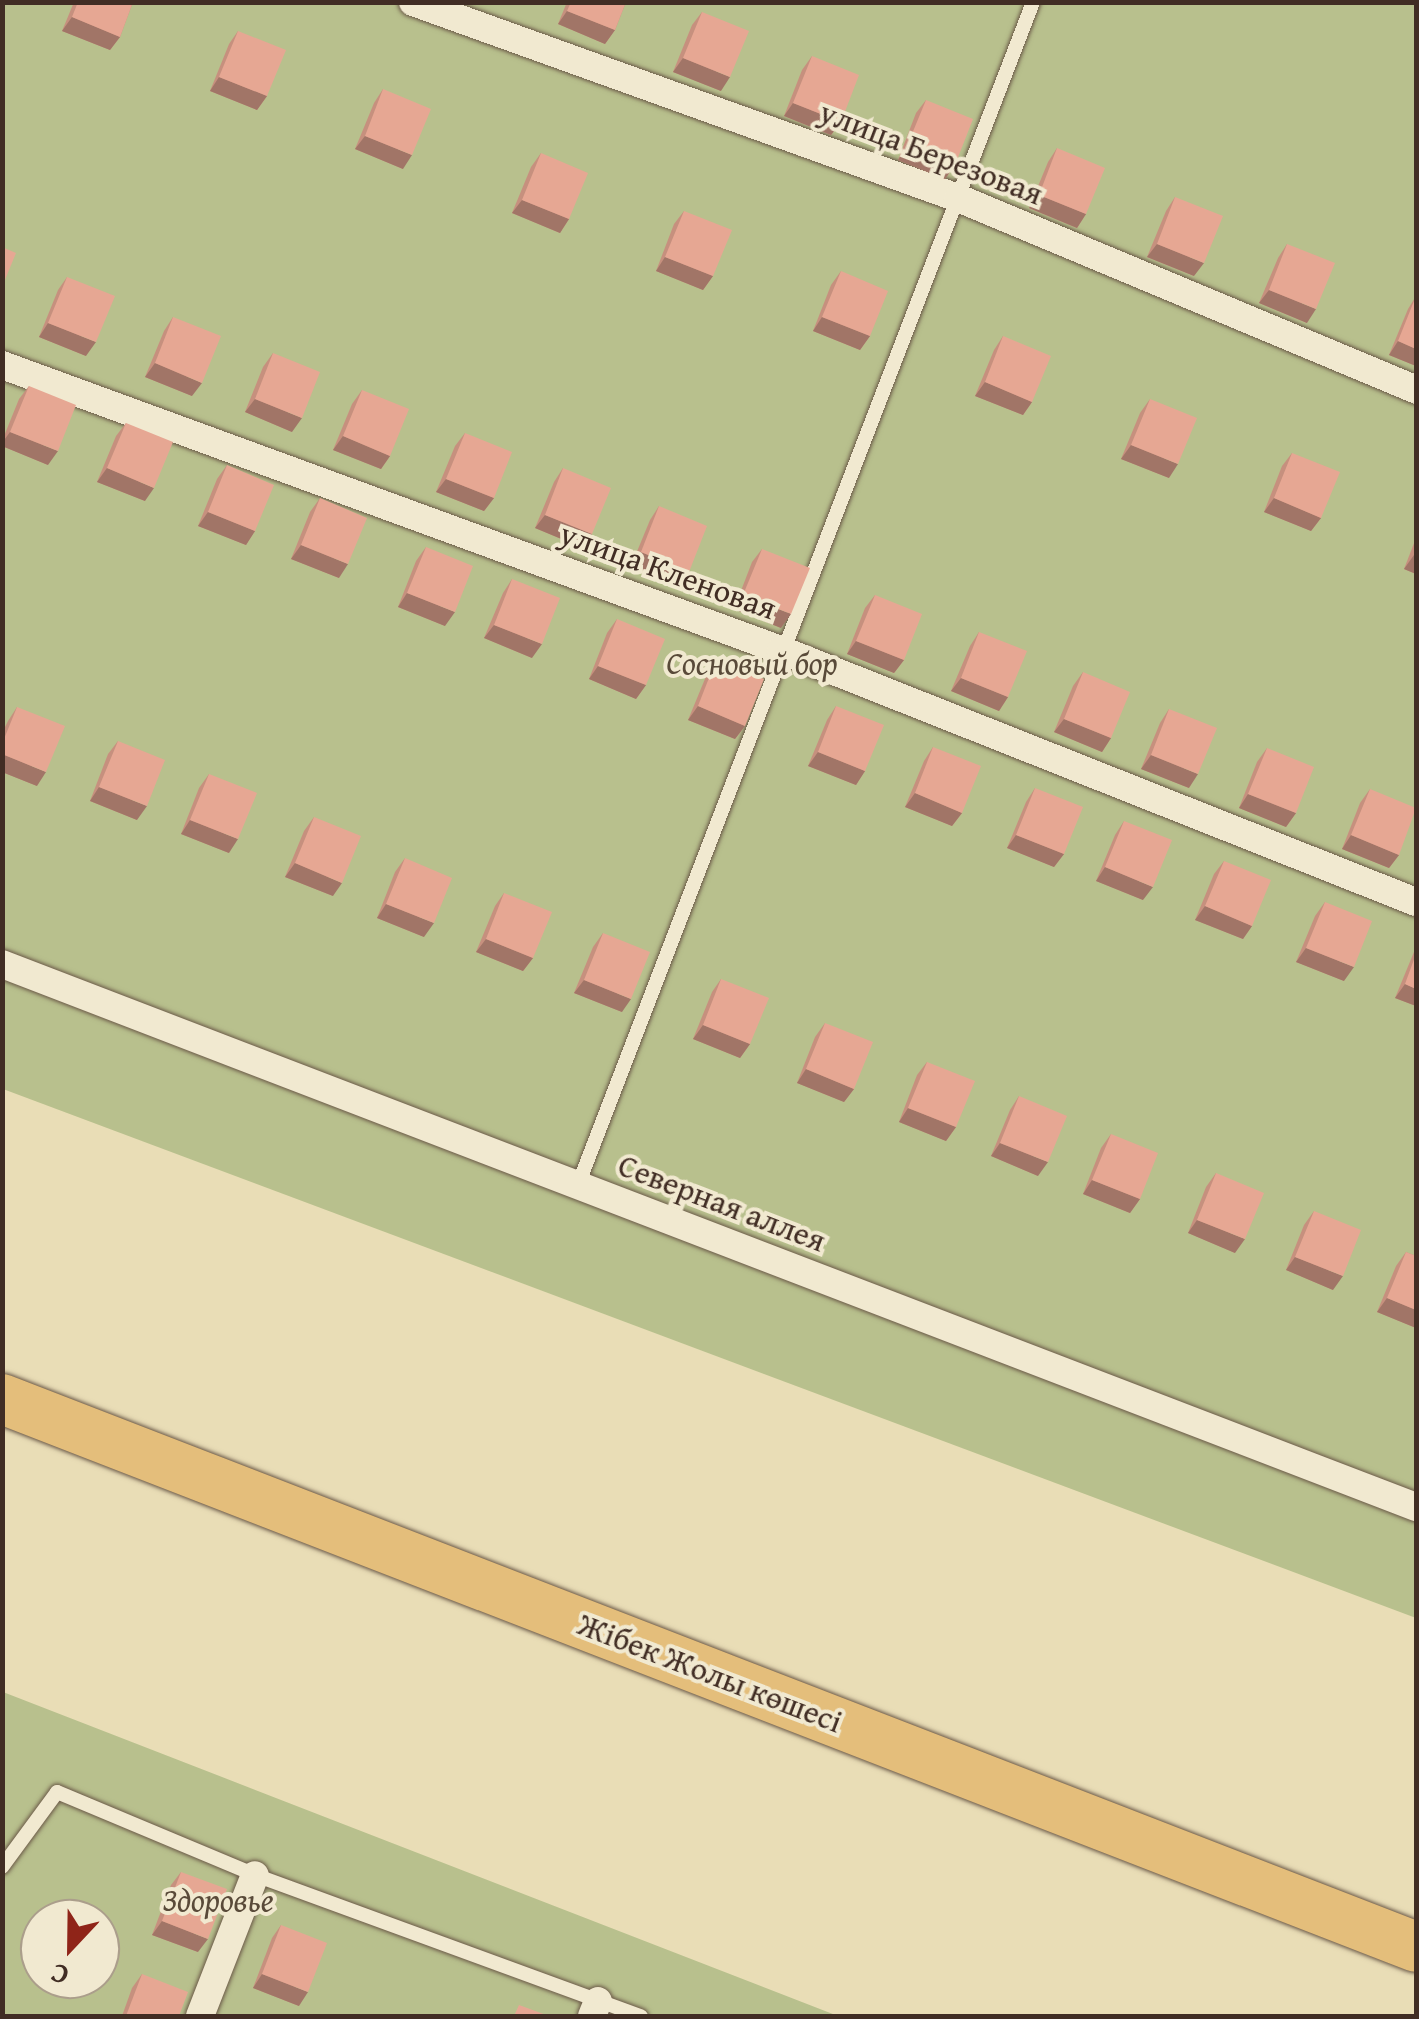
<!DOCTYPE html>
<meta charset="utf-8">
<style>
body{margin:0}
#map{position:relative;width:1419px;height:2019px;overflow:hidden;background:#e9ddb6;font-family:"Gentium Book Plus",serif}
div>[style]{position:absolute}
.green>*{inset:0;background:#b8c08d}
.roads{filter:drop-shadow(0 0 2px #6b5948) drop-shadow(0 0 2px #6b5948)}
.lane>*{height:14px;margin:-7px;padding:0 7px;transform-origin:7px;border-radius:7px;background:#f1e9d0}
.street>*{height:28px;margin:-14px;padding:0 14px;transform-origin:14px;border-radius:14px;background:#f1e9d0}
.highway>*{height:50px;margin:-25px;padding:0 25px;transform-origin:25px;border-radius:25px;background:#e4be7b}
.wall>*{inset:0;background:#c6907e}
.shaded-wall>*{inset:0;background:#a17567}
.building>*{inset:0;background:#e6a793}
span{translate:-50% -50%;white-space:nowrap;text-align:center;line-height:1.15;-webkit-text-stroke:8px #f1e9d0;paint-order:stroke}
.street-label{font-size:32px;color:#412d24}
.park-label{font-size:32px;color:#594a39;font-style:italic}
.frame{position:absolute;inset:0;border:5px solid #412d24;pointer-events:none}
.north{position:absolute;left:20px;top:1899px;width:100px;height:100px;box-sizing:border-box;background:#f1e9d0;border:2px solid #ab9e8b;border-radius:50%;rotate:202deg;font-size:28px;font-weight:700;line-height:40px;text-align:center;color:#412d24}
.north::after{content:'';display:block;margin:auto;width:35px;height:45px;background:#8f2418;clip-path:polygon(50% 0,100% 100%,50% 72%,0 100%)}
</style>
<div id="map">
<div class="green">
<i style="clip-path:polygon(2px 3px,1416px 3px,1416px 1618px,3px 1089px)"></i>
<i style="clip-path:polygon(evenodd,3px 1692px,838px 2016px,3px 2016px,3px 1692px,40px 1919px,100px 1919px,100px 1979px,40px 1979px,40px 1919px)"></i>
</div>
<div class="roads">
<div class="lane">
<i style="left:578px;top:1185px;width:1267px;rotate:-68.96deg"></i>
<i style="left:2px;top:1867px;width:93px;rotate:-53.7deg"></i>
<i style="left:57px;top:1792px;width:215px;rotate:22.7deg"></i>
<i style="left:255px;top:1875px;width:411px;rotate:20.1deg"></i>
</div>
<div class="street">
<i style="left:413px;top:2px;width:579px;rotate:19.78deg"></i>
<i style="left:958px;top:198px;width:497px;rotate:22.7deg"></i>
<i style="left:2px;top:365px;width:829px;rotate:20.1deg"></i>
<i style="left:781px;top:650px;width:683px;rotate:21.65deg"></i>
<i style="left:2px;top:964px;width:1515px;rotate:21.01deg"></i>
<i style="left:200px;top:2016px;width:151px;rotate:-68.7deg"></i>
<i style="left:592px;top:2016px;width:16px;rotate:-68deg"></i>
</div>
<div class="highway">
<i style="left:2px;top:1399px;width:1516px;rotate:21.18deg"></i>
</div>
</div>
<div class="wall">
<i style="clip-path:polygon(74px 2px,133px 2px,120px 37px,110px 50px,62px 31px)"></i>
<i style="clip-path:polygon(567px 2px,626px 2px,615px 30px,605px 44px,558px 24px)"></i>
<i style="clip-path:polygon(702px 12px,721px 91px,673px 72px,692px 25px)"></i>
<i style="clip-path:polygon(238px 31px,267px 96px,257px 110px,210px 91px,229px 44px)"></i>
<i style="clip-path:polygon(812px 56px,841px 122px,831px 135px,784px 116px,802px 70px)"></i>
<i style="clip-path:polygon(383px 89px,403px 169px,355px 149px,374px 103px)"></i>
<i style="clip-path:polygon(926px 100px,955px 165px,945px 179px,898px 160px,916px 113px)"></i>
<i style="clip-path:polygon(1057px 148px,1086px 214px,1077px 228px,1029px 208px,1048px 162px)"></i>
<i style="clip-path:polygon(541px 153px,569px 219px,560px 233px,512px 213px,531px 167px)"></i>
<i style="clip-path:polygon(1175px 197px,1194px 276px,1147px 257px,1166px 211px)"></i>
<i style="clip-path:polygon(684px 211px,713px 276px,703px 290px,656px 271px,674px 224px)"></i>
<i style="clip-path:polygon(1287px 244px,1307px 323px,1259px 303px,1278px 258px)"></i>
<i style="clip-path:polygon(841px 271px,870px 336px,860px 350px,813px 331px,831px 285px)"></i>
<i style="clip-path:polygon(67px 277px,86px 356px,39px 337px,58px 290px)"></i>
<i style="clip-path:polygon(1416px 296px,1416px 366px,1389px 355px,1408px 309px)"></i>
<i style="clip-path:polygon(173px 317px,192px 396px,145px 377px,164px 331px)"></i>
<i style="clip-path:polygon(1003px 336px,1032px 402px,1023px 415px,975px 396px,994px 350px)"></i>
<i style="clip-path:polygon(273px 353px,292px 432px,245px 412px,263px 367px)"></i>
<i style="clip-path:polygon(29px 386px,48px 465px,2px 446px,2px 441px,19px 399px)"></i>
<i style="clip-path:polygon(362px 390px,390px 456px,381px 469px,333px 450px,352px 404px)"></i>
<i style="clip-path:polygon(1150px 399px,1169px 478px,1121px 459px,1140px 413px)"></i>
<i style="clip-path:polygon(126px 423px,145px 501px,97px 482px,116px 436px)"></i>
<i style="clip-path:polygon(465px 433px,494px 498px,484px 511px,436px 492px,455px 446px)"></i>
<i style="clip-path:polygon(1292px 453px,1321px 518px,1311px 531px,1264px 512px,1282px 466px)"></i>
<i style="clip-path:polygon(227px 465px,255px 531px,246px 545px,198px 526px,217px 479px)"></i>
<i style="clip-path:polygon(563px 468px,592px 534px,583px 548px,535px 528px,554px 482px)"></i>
<i style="clip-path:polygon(320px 498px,339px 578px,291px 559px,310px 512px)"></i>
<i style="clip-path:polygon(659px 506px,689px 572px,679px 585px,631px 566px,650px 520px)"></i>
<i style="clip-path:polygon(1416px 538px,1416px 574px,1404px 569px)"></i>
<i style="clip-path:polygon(426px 547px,445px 626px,398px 607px,416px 561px)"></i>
<i style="clip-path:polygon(762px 549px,781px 628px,734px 609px,752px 562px)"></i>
<i style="clip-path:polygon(512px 579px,532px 658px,484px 638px,503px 593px)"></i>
<i style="clip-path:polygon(875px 595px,904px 660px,894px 673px,847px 654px,865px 608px)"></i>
<i style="clip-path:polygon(617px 619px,646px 685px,636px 699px,589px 679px,607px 633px)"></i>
<i style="clip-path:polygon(979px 632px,1008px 697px,999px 711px,951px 691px,970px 646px)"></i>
<i style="clip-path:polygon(716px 660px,745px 726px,735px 739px,688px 720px,707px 674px)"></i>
<i style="clip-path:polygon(1083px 672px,1111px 738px,1102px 752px,1054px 732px,1073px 686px)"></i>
<i style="clip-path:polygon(836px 706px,865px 771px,856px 785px,808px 766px,827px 720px)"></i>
<i style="clip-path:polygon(17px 707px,37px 786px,2px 772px,2px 733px,8px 721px)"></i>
<i style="clip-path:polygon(1169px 709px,1189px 788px,1141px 769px,1160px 723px)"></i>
<i style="clip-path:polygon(118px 741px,137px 820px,90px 801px,108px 754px)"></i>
<i style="clip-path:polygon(933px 747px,962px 813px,952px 826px,905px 807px,924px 761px)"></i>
<i style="clip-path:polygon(1267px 748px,1296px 813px,1286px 827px,1239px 808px,1257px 762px)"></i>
<i style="clip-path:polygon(209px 774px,229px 853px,181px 834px,199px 788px)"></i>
<i style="clip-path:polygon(1035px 788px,1064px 854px,1054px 867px,1007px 848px,1026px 802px)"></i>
<i style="clip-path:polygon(1370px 789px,1399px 855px,1389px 868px,1342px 849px,1360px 803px)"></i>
<i style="clip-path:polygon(314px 817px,333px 896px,285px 877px,304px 831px)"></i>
<i style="clip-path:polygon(1124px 821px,1143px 900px,1096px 881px,1115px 835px)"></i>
<i style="clip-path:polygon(405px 858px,424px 937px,377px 918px,395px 872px)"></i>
<i style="clip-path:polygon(1224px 861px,1252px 926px,1243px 939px,1195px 920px,1214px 874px)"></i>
<i style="clip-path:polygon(504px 893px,533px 958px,523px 971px,476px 952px,495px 906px)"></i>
<i style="clip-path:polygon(1325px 902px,1344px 981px,1296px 962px,1315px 916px)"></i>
<i style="clip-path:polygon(603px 933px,622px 1012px,574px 993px,593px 947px)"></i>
<i style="clip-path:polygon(1416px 947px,1416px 1006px,1395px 998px)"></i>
<i style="clip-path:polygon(721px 979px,750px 1044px,740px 1058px,693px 1039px,712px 992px)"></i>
<i style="clip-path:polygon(825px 1023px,854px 1089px,844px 1102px,797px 1083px,815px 1037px)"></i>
<i style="clip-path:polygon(927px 1062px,956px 1127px,946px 1141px,899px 1122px,917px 1075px)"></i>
<i style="clip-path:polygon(1019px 1096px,1038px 1176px,991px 1156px,1010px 1110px)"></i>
<i style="clip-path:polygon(1111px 1134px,1140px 1199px,1130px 1213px,1083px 1194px,1101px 1148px)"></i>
<i style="clip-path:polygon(1216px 1173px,1235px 1253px,1188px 1233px,1206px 1187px)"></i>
<i style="clip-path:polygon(1314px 1211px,1333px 1290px,1286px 1270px,1304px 1225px)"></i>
<i style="clip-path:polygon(1406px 1252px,1416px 1256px,1416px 1328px,1377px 1312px,1396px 1266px)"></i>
<i style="clip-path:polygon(181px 1872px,198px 1952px,152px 1935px,171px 1885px)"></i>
<i style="clip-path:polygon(281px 1925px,299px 2006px,253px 1988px,272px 1938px)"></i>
<i style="clip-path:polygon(142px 1974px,179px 2016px,122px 2016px,132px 1988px)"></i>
</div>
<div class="shaded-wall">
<i style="clip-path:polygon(567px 11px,615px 30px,605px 44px,558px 24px)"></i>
<i style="clip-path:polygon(72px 17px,120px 37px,110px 50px,62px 31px)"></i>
<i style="clip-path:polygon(683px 58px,730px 77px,721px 91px,673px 72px)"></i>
<i style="clip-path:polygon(219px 77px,267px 96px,257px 110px,210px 91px)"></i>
<i style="clip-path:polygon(793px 103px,841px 122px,831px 135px,784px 116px)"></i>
<i style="clip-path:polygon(365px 136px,412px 155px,403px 169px,355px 149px)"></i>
<i style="clip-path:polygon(907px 146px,955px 165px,945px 179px,898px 160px)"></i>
<i style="clip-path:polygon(1039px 195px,1086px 214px,1077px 228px,1029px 208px)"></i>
<i style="clip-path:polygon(522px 200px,569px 219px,560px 233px,512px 213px)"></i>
<i style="clip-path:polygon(1157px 244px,1204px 263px,1194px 276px,1147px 257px)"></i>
<i style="clip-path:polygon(665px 257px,713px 276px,703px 290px,656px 271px)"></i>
<i style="clip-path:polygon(1269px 290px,1316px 309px,1307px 323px,1259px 303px)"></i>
<i style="clip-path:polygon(822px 317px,870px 336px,860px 350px,813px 331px)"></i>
<i style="clip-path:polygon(48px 323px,96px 342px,86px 356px,39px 337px)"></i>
<i style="clip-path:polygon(1398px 341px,1416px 349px,1416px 366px,1389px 355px)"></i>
<i style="clip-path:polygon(155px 363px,202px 383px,192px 396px,145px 377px)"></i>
<i style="clip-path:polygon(985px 382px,1032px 402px,1023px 415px,975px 396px)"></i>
<i style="clip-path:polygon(255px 399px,302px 418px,292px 432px,245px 412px)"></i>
<i style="clip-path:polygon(10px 432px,58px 451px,48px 465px,2px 446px,2px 443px)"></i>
<i style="clip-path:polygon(343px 436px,390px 456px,381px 469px,333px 450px)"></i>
<i style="clip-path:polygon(1131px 445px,1178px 464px,1169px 478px,1121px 459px)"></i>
<i style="clip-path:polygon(107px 468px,154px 488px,145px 501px,97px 482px)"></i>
<i style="clip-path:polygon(446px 479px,494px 498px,484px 511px,436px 492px)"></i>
<i style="clip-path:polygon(1274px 498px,1321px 518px,1311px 531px,1264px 512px)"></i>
<i style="clip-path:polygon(208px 512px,255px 531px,246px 545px,198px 526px)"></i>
<i style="clip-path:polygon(545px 515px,592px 534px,583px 548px,535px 528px)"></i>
<i style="clip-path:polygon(301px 545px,348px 564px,339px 578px,291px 559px)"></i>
<i style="clip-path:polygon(641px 552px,689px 572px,679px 585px,631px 566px)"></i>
<i style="clip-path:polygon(1414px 555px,1416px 556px,1416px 574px,1404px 569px)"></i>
<i style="clip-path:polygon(407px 593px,455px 612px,445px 626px,398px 607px)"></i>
<i style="clip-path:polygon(743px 595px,791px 614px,781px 628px,734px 609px)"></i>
<i style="clip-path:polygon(494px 625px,542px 644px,532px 658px,484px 638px)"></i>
<i style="clip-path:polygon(856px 641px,904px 660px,894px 673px,847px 654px)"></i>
<i style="clip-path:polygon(598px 666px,646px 685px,636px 699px,589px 679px)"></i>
<i style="clip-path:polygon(961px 678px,1008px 697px,999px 711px,951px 691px)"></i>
<i style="clip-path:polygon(698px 706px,745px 726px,735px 739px,688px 720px)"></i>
<i style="clip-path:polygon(1064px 719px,1111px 738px,1102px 752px,1054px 732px)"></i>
<i style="clip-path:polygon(818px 752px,865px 771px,856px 785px,808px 766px)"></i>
<i style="clip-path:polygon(2px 754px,46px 772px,37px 786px,2px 772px)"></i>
<i style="clip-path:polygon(1151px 755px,1198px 774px,1189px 788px,1141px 769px)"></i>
<i style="clip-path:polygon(99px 787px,147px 806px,137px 820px,90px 801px)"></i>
<i style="clip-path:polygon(915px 793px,962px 813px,952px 826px,905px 807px)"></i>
<i style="clip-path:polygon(1248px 794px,1296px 813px,1286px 827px,1239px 808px)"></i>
<i style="clip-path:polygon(190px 820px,238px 839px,229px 853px,181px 834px)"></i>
<i style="clip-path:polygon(1016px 835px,1064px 854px,1054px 867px,1007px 848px)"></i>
<i style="clip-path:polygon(1351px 835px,1399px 855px,1389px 868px,1342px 849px)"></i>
<i style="clip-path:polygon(295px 863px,342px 883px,333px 896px,285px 877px)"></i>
<i style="clip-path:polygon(1105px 867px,1153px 887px,1143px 900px,1096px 881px)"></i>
<i style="clip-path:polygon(386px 904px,434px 923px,424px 937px,377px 918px)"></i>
<i style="clip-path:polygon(1205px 906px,1252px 926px,1243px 939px,1195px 920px)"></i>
<i style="clip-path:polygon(486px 939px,533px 958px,523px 971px,476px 952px)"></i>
<i style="clip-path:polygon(1306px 948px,1354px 967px,1344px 981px,1296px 962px)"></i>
<i style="clip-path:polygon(584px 980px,631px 999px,622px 1012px,574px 993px)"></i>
<i style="clip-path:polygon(1405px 984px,1416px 989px,1416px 1006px,1395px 998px)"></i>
<i style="clip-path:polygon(703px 1025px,750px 1044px,740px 1058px,693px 1039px)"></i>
<i style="clip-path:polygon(806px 1069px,854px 1089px,844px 1102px,797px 1083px)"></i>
<i style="clip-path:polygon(908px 1108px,956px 1127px,946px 1141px,899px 1122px)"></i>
<i style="clip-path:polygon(1000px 1143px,1048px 1162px,1038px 1176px,991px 1156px)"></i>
<i style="clip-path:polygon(1092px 1180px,1140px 1199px,1130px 1213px,1083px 1194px)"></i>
<i style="clip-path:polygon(1197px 1220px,1245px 1239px,1235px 1253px,1188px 1233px)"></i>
<i style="clip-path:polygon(1295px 1257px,1343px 1276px,1333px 1290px,1286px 1270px)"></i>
<i style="clip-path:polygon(1387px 1298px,1416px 1310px,1416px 1328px,1377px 1312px)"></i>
<i style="clip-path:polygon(162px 1921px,208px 1939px,198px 1952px,152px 1935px)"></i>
<i style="clip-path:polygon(262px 1974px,308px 1992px,299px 2006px,253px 1988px)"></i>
</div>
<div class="building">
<i style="clip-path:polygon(78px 2px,133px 2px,120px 37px,72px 17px)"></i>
<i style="clip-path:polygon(571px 2px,626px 2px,615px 30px,567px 11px)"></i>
<i style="clip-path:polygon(702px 12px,749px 31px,730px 77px,683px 58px)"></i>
<i style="clip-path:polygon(238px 31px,286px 50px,267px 96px,219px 77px)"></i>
<i style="clip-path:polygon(812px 56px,859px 75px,841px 122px,793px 103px)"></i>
<i style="clip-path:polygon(383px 89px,431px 109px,412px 155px,365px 136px)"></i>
<i style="clip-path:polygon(926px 100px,973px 119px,955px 165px,907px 146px)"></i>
<i style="clip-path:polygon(1057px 148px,1105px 168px,1086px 214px,1039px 195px)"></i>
<i style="clip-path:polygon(541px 153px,588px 173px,569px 219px,522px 200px)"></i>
<i style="clip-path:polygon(1175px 197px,1223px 216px,1204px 263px,1157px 244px)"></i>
<i style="clip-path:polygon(684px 211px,732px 230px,713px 276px,665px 257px)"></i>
<i style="clip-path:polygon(1287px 244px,1335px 263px,1316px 309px,1269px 290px)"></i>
<i style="clip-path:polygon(2px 247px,16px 253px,2px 287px)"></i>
<i style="clip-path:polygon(841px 271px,888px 291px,870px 336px,822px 317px)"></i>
<i style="clip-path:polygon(67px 277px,115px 296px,96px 342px,48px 323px)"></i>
<i style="clip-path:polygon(1416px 296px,1416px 349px,1398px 341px)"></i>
<i style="clip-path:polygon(173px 317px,221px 336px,202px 383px,155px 363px)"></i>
<i style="clip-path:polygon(1003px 336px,1051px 356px,1032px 402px,985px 382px)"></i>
<i style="clip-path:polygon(273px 353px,320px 372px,302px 418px,255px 399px)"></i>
<i style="clip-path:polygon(29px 386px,76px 405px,58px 451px,10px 432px)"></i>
<i style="clip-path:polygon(362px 390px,409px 409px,390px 456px,343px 436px)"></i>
<i style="clip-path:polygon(1150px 399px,1197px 418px,1178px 464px,1131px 445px)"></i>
<i style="clip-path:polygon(126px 423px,173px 442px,154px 488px,107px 468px)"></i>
<i style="clip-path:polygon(465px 433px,512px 452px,494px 498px,446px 479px)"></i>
<i style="clip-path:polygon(1292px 453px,1340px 472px,1321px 518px,1274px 498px)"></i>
<i style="clip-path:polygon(227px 465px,274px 485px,255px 531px,208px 512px)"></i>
<i style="clip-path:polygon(563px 468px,611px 488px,592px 534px,545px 515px)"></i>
<i style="clip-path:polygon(320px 498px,367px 518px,348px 564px,301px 545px)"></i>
<i style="clip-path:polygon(659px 506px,707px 526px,689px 572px,641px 552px)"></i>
<i style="clip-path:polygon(426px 547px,473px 566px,455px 612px,407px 593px)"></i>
<i style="clip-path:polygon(762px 549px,810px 568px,791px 614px,743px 595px)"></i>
<i style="clip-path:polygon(512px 579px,560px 598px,542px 644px,494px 625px)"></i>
<i style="clip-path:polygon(875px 595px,922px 614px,904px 660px,856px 641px)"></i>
<i style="clip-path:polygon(617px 619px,665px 639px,646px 685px,598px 666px)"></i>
<i style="clip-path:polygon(979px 632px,1027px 651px,1008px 697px,961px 678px)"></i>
<i style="clip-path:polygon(716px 660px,764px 679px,745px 726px,698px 706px)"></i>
<i style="clip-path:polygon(1083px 672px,1130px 692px,1111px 738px,1064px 719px)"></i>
<i style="clip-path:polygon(836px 706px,884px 725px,865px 771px,818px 752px)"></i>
<i style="clip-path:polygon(17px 707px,65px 726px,46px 772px,2px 754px,2px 744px)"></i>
<i style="clip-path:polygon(1169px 709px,1217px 728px,1198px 774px,1151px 755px)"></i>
<i style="clip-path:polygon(118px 741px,165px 760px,147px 806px,99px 787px)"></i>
<i style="clip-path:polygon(933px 747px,981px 766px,962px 813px,915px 793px)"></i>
<i style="clip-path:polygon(1267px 748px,1314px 767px,1296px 813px,1248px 794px)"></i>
<i style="clip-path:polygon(209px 774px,257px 793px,238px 839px,190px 820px)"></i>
<i style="clip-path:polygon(1035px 788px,1083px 807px,1064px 854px,1016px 835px)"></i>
<i style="clip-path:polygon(1370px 789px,1416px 808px,1399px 855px,1351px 835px)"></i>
<i style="clip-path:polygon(314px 817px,361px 836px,342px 883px,295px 863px)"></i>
<i style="clip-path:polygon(1124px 821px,1172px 840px,1153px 887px,1105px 867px)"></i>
<i style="clip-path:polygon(405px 858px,452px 878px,434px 923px,386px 904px)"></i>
<i style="clip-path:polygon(1224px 861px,1271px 880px,1252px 926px,1205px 906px)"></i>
<i style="clip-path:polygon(504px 893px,552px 912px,533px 958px,486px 939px)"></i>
<i style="clip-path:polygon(1325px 902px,1372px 921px,1354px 967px,1306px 948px)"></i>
<i style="clip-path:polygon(603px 933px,650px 952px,631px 999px,584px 980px)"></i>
<i style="clip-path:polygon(1416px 954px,1416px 989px,1405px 984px)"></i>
<i style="clip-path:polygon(721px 979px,769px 998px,750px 1044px,703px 1025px)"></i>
<i style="clip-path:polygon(825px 1023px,873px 1042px,854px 1089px,806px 1069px)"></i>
<i style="clip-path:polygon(927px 1062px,975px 1081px,956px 1127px,908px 1108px)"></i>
<i style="clip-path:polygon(1019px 1096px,1067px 1116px,1048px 1162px,1000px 1143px)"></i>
<i style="clip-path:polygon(1111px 1134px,1158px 1153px,1140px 1199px,1092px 1180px)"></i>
<i style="clip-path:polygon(1216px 1173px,1264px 1193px,1245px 1239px,1197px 1220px)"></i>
<i style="clip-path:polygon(1314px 1211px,1361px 1230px,1343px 1276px,1295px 1257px)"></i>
<i style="clip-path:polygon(1406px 1252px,1416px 1256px,1416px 1310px,1387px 1298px)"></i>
<i style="clip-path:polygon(181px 1872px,227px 1889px,208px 1939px,162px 1921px)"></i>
<i style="clip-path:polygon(281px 1925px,327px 1943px,308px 1992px,262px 1974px)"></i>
<i style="clip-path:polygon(142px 1974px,188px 1992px,179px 2016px,126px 2016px)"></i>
<i style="clip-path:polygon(519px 2005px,549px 2016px,514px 2016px)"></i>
</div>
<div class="street-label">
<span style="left:931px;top:153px;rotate:21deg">улица Березовая</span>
<span style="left:668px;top:571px;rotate:20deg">улица Кленовая</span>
<span style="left:722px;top:1203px;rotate:21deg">Северная аллея</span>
<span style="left:710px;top:1673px;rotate:21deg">Жібек Жолы көшесі</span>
</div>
<div class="park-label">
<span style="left:752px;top:663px">Сосновый бор</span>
<span style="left:218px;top:1900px">Здоровье</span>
</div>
<div class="frame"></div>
<div class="north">С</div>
</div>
